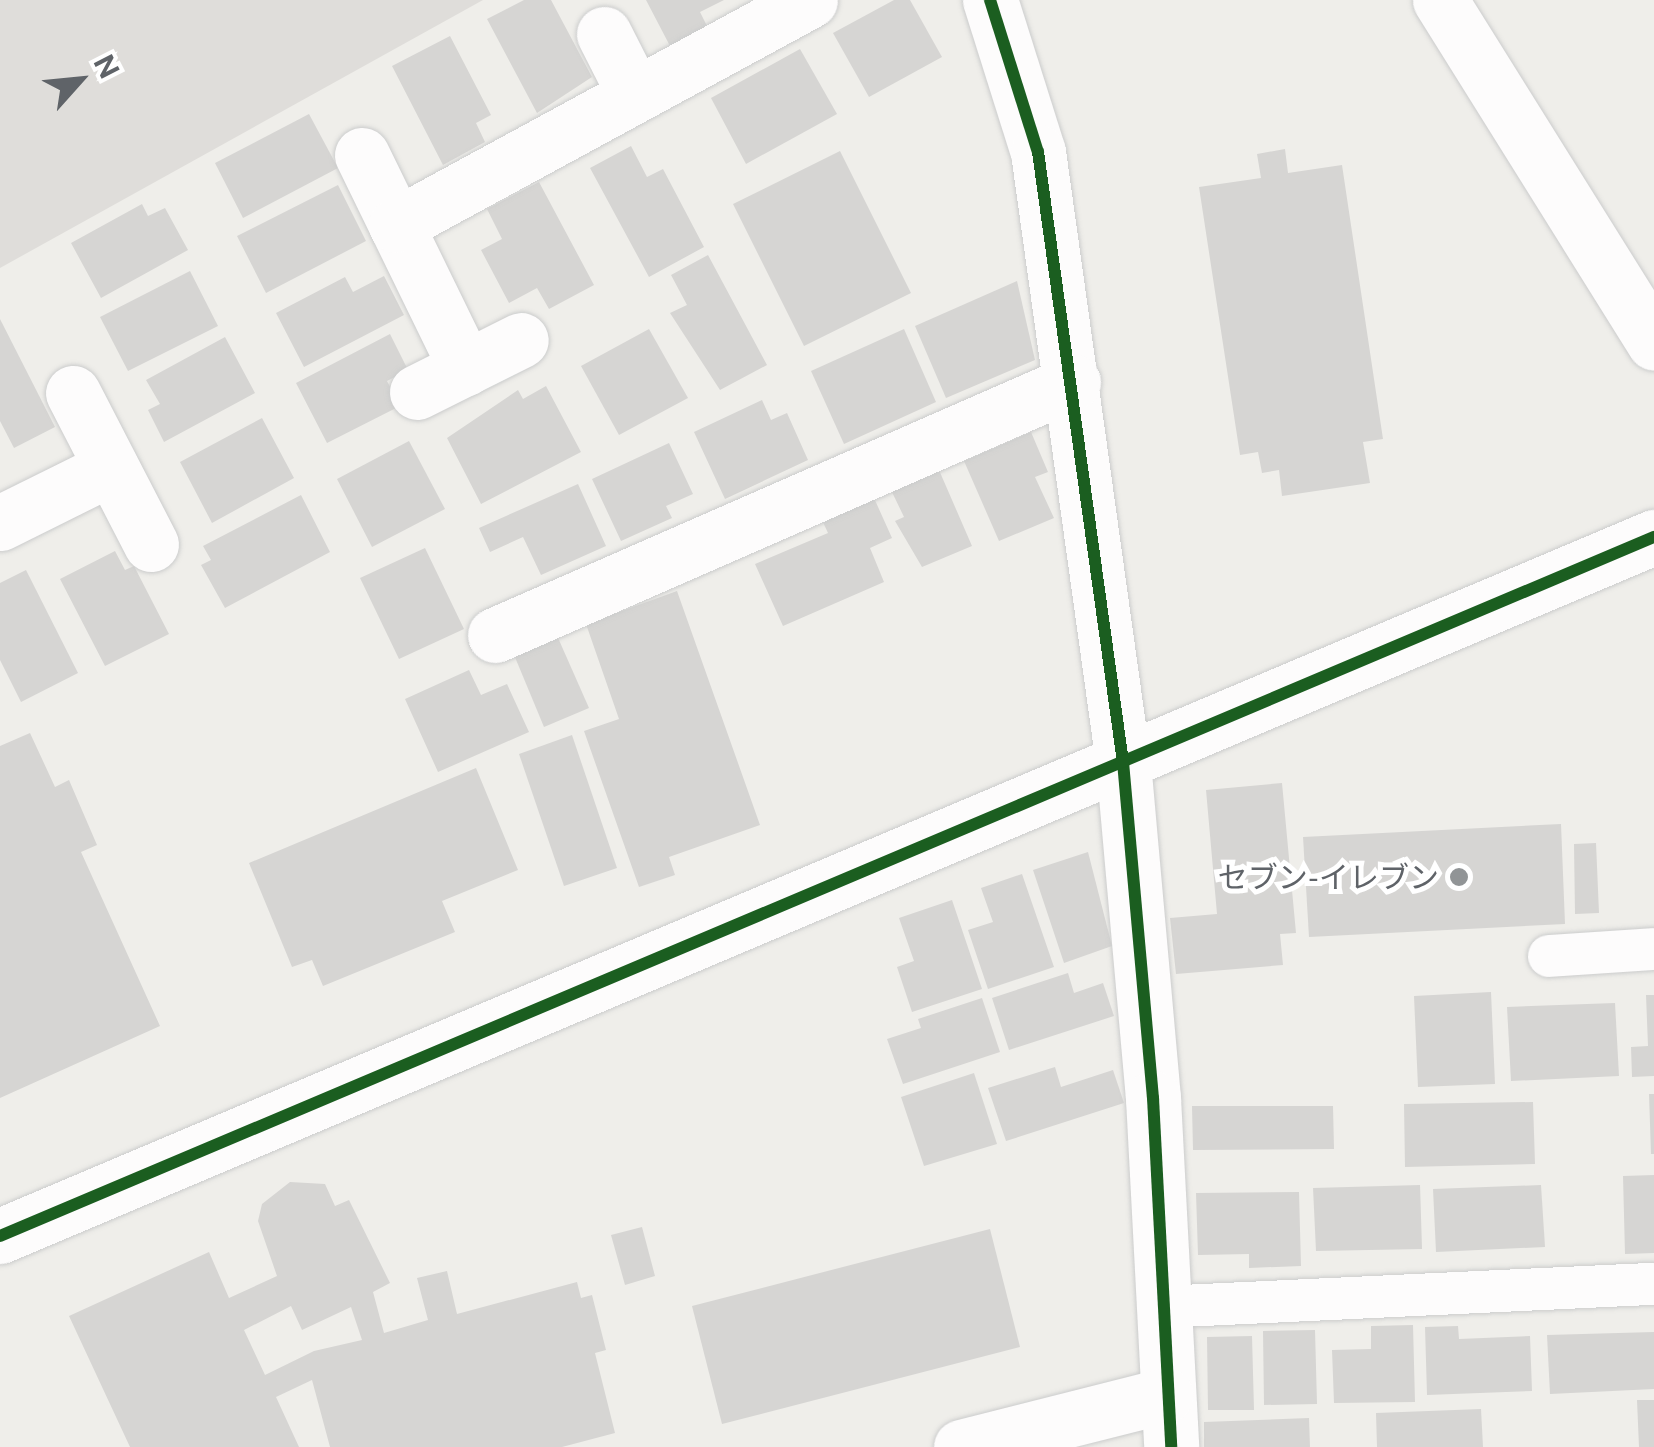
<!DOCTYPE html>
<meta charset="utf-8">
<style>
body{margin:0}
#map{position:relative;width:1654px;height:1447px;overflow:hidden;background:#efeeea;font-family:"Public Sans","Noto Sans JP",sans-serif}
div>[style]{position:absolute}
.industrial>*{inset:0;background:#dfddda}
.building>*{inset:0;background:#d6d5d3}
.roads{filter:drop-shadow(0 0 2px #cbcccc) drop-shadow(0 0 2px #cbcccc)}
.lane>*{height:42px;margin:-21px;padding:0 21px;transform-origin:21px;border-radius:21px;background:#fdfcfc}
.street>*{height:55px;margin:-27.5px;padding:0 27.5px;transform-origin:27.5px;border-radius:27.5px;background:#fdfcfc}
.secondary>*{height:55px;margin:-27.5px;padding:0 27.5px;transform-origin:27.5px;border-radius:27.5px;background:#fdfcfc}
.cycleway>*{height:12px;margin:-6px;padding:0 6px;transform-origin:6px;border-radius:6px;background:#1b5e20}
.dots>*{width:28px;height:28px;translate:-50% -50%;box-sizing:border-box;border:5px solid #fff;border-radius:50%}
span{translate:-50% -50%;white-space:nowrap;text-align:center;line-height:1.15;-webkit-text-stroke:10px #fff;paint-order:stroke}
.poi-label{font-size:30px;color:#5f6368}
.right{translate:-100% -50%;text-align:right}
.north{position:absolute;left:30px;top:30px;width:100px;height:100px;-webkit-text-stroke:8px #fff;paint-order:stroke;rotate:63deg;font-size:28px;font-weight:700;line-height:40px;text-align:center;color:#5f6368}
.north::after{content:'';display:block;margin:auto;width:35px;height:45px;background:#5f6368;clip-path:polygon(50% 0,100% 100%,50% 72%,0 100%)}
</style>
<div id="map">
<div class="industrial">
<i style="clip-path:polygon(0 0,483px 0,0 268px)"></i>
</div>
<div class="building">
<i style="clip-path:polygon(524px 0,551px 0,592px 77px,537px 113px,487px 19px)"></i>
<i style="clip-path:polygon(646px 0,724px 0,700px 12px,707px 26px,670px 46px)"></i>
<i style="clip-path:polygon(894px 0,910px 0,942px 57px,869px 97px,833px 33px)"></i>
<i style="clip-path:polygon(450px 36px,491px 115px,476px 123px,485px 142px,443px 165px,392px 66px)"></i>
<i style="clip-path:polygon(800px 49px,837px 114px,746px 164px,711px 98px)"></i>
<i style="clip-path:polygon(309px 114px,338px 168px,243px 218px,215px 163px)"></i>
<i style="clip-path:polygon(631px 146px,647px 177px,663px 169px,704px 247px,649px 277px,590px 168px)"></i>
<i style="clip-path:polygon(1285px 149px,1288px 173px,1342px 165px,1383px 439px,1363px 442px,1370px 483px,1282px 496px,1279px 470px,1262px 473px,1258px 452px,1240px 455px,1199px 187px,1261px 178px,1257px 154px)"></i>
<i style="clip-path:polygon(840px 151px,911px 293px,804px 346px,733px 204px)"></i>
<i style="clip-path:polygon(539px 182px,594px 285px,549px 309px,537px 288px,509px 303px,481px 250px,502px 239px,487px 209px)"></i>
<i style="clip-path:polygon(338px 185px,366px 241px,266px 293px,237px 236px)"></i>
<i style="clip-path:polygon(142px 204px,148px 216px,165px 208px,188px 250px,101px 298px,71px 243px)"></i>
<i style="clip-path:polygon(708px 255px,767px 365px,720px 390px,670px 313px,687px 305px,671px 275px)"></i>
<i style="clip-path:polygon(190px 271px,218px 326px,128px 371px,100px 317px)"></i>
<i style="clip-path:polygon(384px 276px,404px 315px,304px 367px,276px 313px,345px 277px,353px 292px)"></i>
<i style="clip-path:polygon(1017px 281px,1035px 360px,946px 398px,915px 326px)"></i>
<i style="clip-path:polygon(0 319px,55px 427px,14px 448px,0 421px)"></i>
<i style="clip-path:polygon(649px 329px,688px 398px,619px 435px,581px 366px)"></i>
<i style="clip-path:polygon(904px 329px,936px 402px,844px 444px,811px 371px)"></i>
<i style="clip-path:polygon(390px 334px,408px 370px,387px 381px,400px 406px,327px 443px,296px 383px)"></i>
<i style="clip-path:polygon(225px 337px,255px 393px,164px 442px,148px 410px,160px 404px,146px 380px)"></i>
<i style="clip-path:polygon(546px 386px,581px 452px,481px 504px,447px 438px,518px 390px,523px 399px)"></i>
<i style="clip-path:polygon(762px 400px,771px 420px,787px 413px,808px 460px,725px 499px,694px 432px)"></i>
<i style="clip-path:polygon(262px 418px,294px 478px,212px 523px,180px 462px)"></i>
<i style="clip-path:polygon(1031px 432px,1048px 472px,1035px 477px,1054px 518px,999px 541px,964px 461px)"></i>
<i style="clip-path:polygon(409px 441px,445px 509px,372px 547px,337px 479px)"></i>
<i style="clip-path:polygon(669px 443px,693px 494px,666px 506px,672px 518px,621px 541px,592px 479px)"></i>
<i style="clip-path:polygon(939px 470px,972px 546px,922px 567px,895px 521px,904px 517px,891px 490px)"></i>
<i style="clip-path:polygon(578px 484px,606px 546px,541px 575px,523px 537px,490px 552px,479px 528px)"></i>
<i style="clip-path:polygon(301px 495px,330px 552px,225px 608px,201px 565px,211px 560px,203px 546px)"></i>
<i style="clip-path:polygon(874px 498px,892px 538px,870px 548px,884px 582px,783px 626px,755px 564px,828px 533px,822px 520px)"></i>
<i style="clip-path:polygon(425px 548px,464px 629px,399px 659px,360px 578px)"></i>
<i style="clip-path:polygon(115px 551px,125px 570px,134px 566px,169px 634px,105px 666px,60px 579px)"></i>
<i style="clip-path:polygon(26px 570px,78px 673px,21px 702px,0 660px,0 583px)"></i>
<i style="clip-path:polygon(677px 591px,760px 825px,669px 857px,675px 875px,639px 887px,584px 731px,619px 719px,586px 624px)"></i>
<i style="clip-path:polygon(555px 631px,589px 708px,544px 727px,512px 650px)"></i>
<i style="clip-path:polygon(469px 670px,481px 695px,507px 684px,529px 732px,438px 772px,405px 699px)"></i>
<i style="clip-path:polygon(30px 733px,55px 787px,69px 780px,97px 845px,81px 852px,160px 1026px,0 1098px,0 746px)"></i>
<i style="clip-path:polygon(572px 735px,617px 868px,564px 886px,519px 754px)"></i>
<i style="clip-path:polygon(476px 768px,518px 870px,442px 901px,455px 932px,323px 986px,312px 960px,292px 967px,249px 863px)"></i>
<i style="clip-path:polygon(1282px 783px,1296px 933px,1280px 934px,1283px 965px,1176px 974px,1170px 918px,1217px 914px,1206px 790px)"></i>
<i style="clip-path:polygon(1561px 824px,1565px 924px,1309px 937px,1303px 837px)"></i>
<i style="clip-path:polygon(1596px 843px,1599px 913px,1575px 914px,1574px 844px)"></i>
<i style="clip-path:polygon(1088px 852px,1112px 946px,1064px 963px,1033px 870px)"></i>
<i style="clip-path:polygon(1022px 874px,1054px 967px,988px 989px,968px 930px,993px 922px,981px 888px)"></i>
<i style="clip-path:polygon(952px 900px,982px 989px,912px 1012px,897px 967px,914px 961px,899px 918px)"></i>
<i style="clip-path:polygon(1068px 973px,1074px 993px,1103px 983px,1114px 1016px,1009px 1050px,992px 998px)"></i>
<i style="clip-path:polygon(1491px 992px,1495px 1084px,1418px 1087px,1414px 996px)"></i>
<i style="clip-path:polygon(1646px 995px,1654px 995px,1654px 1076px,1632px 1077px,1631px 1047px,1648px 1046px)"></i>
<i style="clip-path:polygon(982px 998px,1000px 1052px,903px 1084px,887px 1039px,921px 1028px,918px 1019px)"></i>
<i style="clip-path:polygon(1615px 1003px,1619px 1076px,1511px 1081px,1507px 1007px)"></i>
<i style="clip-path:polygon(1055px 1067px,1061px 1087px,1113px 1070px,1124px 1103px,1006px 1141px,988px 1088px)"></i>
<i style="clip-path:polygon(974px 1073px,997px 1144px,924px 1166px,901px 1097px)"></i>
<i style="clip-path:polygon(1649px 1094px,1654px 1094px,1654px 1154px,1651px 1154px)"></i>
<i style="clip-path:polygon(1533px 1102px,1535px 1164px,1405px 1167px,1404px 1104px)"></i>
<i style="clip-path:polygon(1192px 1106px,1333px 1106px,1334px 1149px,1193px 1150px)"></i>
<i style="clip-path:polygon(1654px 1175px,1654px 1253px,1625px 1254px,1623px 1176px)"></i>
<i style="clip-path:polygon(evenodd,290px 1182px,325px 1184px,335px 1206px,349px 1200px,390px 1283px,373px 1292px,384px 1333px,428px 1320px,417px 1278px,447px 1271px,457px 1314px,577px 1282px,581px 1298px,592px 1295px,606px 1350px,595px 1353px,615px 1433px,562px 1447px,330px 1447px,312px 1380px,276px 1397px,299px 1447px,130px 1447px,69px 1316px,209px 1252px,229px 1298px,277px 1276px,258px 1221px,262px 1204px,290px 1182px,291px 1306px,302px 1330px,351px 1307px,362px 1340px,314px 1351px,265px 1375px,244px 1330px,291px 1306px)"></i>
<i style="clip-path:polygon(1420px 1185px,1422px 1249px,1316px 1251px,1313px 1188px)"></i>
<i style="clip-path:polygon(1541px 1185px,1545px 1247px,1436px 1252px,1433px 1189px)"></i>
<i style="clip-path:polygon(1299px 1192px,1301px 1266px,1249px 1268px,1249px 1254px,1198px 1255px,1196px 1193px)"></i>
<i style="clip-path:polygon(642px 1227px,655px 1276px,625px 1285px,611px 1235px)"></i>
<i style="clip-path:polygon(990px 1229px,1020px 1347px,722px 1424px,692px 1306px)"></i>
<i style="clip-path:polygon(1413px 1325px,1415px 1402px,1334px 1403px,1332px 1350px,1371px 1349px,1371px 1326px)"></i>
<i style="clip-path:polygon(1458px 1326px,1459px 1339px,1530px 1336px,1532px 1391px,1427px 1395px,1425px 1327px)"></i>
<i style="clip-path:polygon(1315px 1330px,1317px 1404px,1264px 1405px,1263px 1331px)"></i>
<i style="clip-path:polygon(1654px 1332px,1654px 1389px,1550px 1394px,1547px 1335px)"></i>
<i style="clip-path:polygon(1252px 1336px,1254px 1410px,1208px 1410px,1207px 1337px)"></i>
<i style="clip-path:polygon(1637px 1400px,1654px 1400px,1654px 1447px,1639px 1447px)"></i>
<i style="clip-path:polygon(1481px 1409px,1483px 1447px,1377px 1447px,1376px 1413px)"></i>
<i style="clip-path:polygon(1309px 1418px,1310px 1447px,1204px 1447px,1204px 1422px)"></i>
</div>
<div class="roads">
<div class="lane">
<i style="left:1549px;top:956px;width:105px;rotate:-3.8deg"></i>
<i style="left:1161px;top:1307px;width:494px;rotate:-2.7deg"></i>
</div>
<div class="street">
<i style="left:990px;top:0;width:159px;rotate:72.5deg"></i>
<i style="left:1038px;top:152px;width:616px;rotate:82.07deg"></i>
<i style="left:1123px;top:762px;width:337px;rotate:84.9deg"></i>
<i style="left:1153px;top:1098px;width:349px;rotate:87deg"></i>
<i style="left:604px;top:34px;width:68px;rotate:63.1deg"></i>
<i style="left:362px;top:155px;width:237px;rotate:64deg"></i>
<i style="left:396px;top:225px;width:471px;rotate:-28.5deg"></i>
<i style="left:417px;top:392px;width:116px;rotate:-26.6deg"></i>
<i style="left:73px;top:393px;width:170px;rotate:62.7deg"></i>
<i style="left:0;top:523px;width:124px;rotate:-26.4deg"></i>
<i style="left:495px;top:635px;width:631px;rotate:-23.64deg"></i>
<i style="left:961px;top:1447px;width:211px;rotate:-14.2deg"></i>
</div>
<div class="secondary">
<i style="left:1440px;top:0;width:404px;rotate:58deg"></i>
<i style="left:0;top:1236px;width:1796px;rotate:-22.91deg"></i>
</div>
</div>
<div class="cycleway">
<i style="left:990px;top:0;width:159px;rotate:72.5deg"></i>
<i style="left:1038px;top:152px;width:616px;rotate:82.07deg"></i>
<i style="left:1123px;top:762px;width:337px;rotate:84.9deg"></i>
<i style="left:1153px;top:1098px;width:349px;rotate:87deg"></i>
<i style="left:0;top:1236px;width:1796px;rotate:-22.91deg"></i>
</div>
<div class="dots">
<i style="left:1459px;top:877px;background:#919496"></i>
</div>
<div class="poi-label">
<span class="right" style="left:1439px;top:877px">セブン-イレブン</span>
</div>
<div class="north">N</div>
</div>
